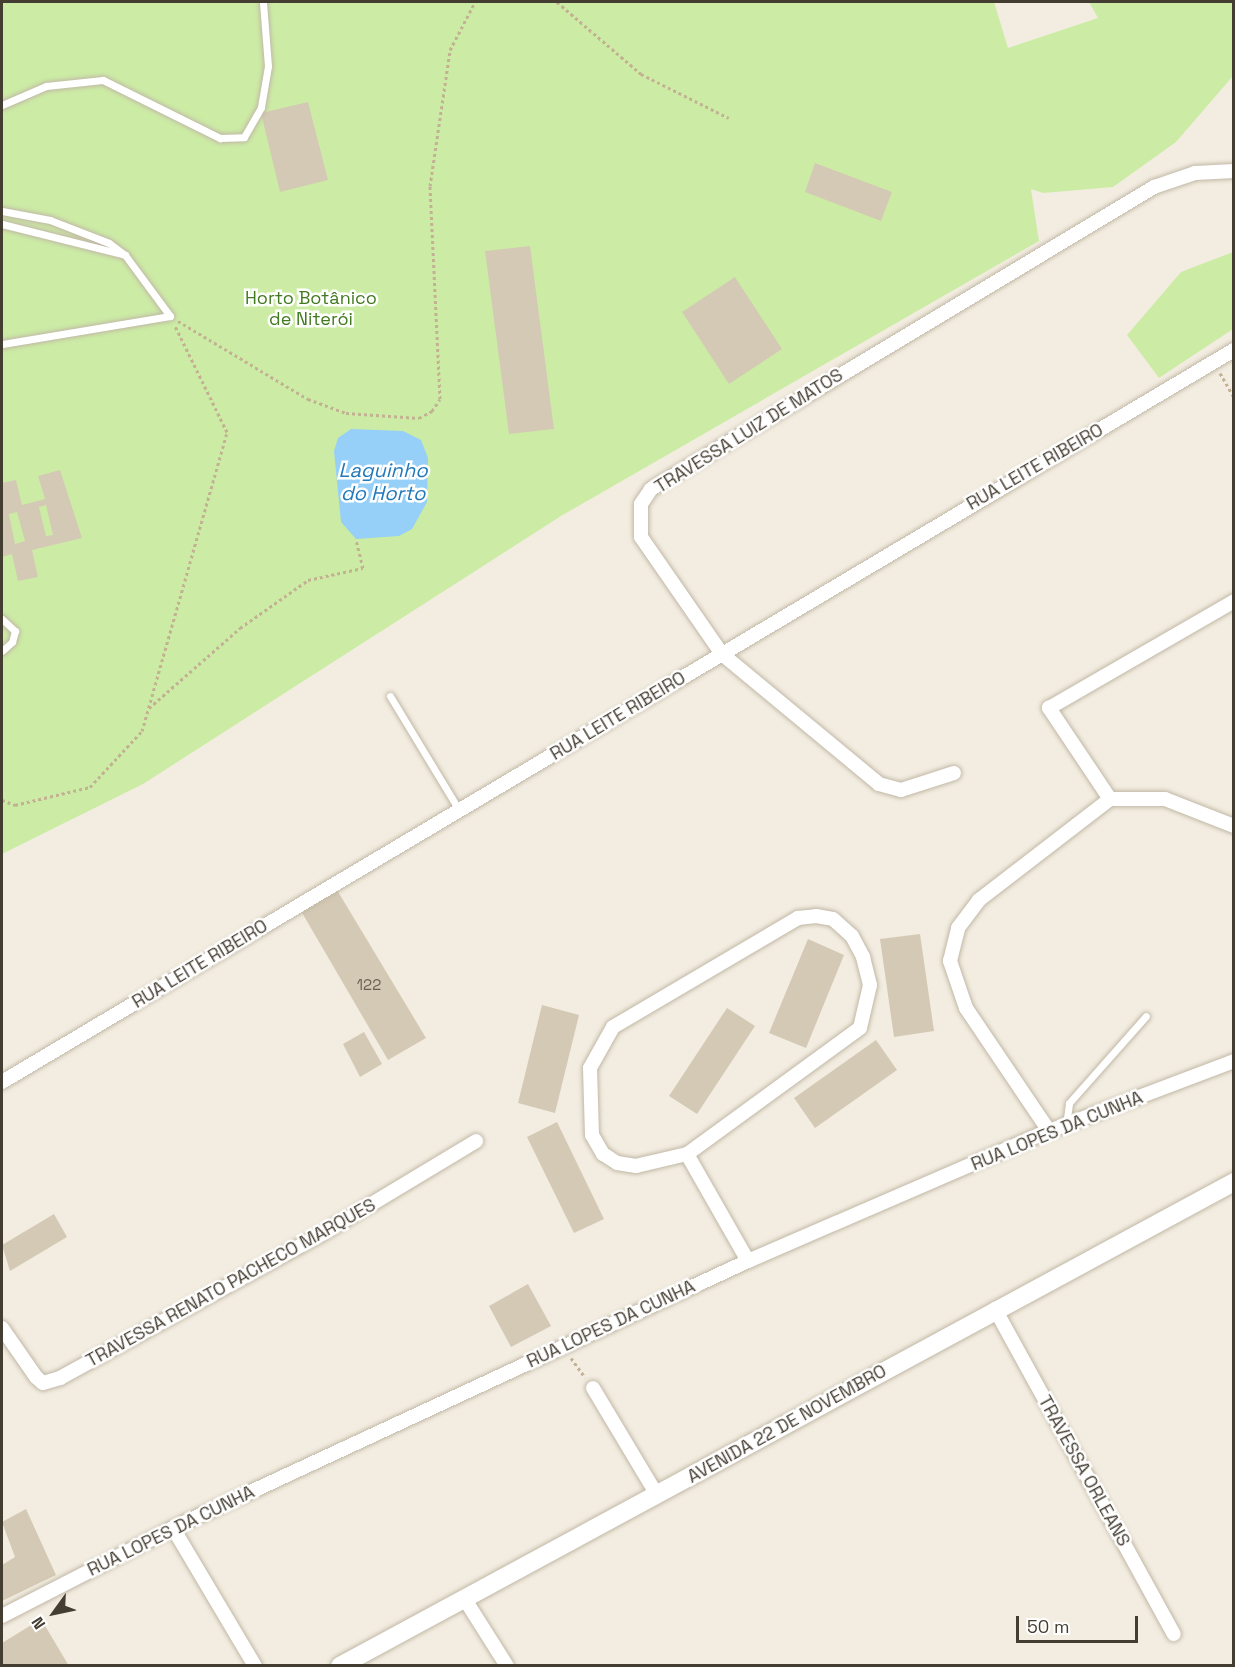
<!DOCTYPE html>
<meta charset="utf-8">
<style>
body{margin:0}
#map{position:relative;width:1235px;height:1667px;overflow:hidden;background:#f3ede1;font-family:"Space Grotesk",sans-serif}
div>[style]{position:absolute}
.green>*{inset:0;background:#cceca5}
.water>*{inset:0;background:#96cff7}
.building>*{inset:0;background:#d4c9b5}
.path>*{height:3px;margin-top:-1.5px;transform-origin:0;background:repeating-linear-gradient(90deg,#c2b193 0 3px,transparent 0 6px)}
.roads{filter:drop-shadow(0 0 2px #c1b8a6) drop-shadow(0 0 2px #c1b8a6)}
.service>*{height:7px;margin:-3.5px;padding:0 3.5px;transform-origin:3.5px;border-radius:3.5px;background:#fff}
.minor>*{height:14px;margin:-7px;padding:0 7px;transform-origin:7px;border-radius:7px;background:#fff}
.tertiary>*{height:18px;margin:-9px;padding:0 9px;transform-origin:9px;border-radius:9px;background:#fff}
span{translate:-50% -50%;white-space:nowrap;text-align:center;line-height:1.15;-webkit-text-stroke:5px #fff;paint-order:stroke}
.number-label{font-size:15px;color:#686052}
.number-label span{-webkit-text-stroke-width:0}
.park-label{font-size:18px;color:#427a20}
.street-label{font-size:18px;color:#443d31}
.water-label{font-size:20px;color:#2279b9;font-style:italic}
.frame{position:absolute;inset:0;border:3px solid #443d31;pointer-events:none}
.north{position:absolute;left:24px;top:1583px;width:60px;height:60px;-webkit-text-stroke:4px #fff;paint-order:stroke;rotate:237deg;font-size:16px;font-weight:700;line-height:24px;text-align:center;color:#443d31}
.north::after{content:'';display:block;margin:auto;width:21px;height:27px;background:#443d31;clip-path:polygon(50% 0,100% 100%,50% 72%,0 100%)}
.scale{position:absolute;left:1016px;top:1616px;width:122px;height:27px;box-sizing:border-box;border:3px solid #443d31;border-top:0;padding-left:8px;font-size:18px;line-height:21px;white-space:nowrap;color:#443d31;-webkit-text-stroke:4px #fff;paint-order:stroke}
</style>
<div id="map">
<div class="green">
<i style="clip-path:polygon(2px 2px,994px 2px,1008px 48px,1098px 18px,1089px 2px,1233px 2px,1233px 76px,1176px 142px,1113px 187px,1043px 193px,1031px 189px,1039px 241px,561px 516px,143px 784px,2px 854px)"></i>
<i style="clip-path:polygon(1233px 252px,1233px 329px,1159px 378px,1127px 335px,1181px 272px)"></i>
</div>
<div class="water">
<i style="clip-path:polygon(351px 429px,403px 431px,421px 440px,428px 458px,427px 502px,412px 529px,399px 536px,356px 539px,341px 522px,334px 451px,338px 438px)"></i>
</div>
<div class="building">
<i style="clip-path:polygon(308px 102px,328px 180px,280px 192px,261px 113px)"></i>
<i style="clip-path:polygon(815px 163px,892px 192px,881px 221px,805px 192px)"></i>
<i style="clip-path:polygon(530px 246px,554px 429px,509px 434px,485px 251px)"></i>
<i style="clip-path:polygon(735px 277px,782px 349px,729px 384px,682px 312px)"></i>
<i style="clip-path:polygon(evenodd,60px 470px,82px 538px,32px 550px,38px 577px,18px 581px,12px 554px,2px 557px,2px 483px,16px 480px,22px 505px,45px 499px,38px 476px,60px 470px,46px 505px,53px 535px,46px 536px,39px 507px,46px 505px,60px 470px,17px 512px,25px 541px,15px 544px,9px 514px,17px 512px)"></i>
<i style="clip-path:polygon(337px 890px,426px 1038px,388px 1060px,301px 911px)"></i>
<i style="clip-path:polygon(920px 934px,934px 1031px,894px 1037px,880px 939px)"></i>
<i style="clip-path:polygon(808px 939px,844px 955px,806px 1048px,769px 1033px)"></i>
<i style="clip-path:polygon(542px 1005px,579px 1015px,555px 1113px,518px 1103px)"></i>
<i style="clip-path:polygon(727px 1008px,755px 1026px,697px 1114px,669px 1096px)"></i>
<i style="clip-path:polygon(364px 1032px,382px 1064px,360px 1077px,343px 1044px)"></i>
<i style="clip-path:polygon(876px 1040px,897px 1070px,815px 1128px,794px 1098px)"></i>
<i style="clip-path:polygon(557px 1122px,604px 1219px,574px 1233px,527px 1137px)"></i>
<i style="clip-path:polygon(54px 1214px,67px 1237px,10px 1271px,2px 1245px)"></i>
<i style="clip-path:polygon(528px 1284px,551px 1326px,511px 1347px,489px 1306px)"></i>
<i style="clip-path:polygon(26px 1509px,56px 1575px,2px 1601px,2px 1565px,15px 1557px,2px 1522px)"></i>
<i style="clip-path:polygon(41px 1619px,69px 1666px,2px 1666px,2px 1643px)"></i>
</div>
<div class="path">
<i style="left:557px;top:2px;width:111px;rotate:40.6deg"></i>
<i style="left:641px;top:74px;width:98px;rotate:26.6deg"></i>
<i style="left:178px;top:321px;width:152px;rotate:31deg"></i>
<i style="left:308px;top:399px;width:40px;rotate:20.2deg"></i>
<i style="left:346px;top:413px;width:73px;rotate:3.9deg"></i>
<i style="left:419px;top:418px;width:15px;rotate:-28deg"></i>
<i style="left:432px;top:411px;width:14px;rotate:-56deg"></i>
<i style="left:440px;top:399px;width:213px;rotate:-92.7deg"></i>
<i style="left:430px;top:186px;width:137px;rotate:-81.6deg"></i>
<i style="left:450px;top:50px;width:54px;rotate:-62.5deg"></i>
<i style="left:1220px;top:373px;width:28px;rotate:60deg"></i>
<i style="left:149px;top:708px;width:121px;rotate:-41.3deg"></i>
<i style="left:240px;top:628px;width:83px;rotate:-35.2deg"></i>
<i style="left:308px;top:580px;width:56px;rotate:-12.3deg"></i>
<i style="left:363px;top:568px;width:30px;rotate:-104deg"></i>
<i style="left:2px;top:800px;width:14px;rotate:21deg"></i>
<i style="left:15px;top:805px;width:77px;rotate:-13.5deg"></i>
<i style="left:90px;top:787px;width:76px;rotate:-47.1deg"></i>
<i style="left:142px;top:731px;width:311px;rotate:-74.1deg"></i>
<i style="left:227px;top:432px;width:118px;rotate:-116.1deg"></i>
<i style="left:571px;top:1358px;width:24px;rotate:54deg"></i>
</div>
<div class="roads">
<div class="service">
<i style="left:2px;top:105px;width:48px;rotate:-23.4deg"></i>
<i style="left:46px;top:86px;width:57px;rotate:-6deg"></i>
<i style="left:103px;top:80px;width:131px;rotate:26.4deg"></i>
<i style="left:220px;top:138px;width:24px;rotate:-2deg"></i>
<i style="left:244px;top:137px;width:34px;rotate:-60deg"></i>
<i style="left:261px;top:107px;width:42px;rotate:-80.3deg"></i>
<i style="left:268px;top:66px;width:64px;rotate:-94.5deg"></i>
<i style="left:2px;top:211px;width:49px;rotate:10.6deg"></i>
<i style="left:50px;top:220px;width:63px;rotate:21.3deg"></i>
<i style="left:109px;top:243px;width:20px;rotate:37deg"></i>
<i style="left:2px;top:224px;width:127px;rotate:14.1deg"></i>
<i style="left:125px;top:255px;width:76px;rotate:53.6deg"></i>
<i style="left:170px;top:316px;width:170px;rotate:170.5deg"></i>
<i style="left:2px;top:619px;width:18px;rotate:43deg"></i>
<i style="left:15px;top:631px;width:11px;rotate:105deg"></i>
<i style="left:12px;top:642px;width:13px;rotate:138deg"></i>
<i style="left:390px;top:696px;width:133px;rotate:58.8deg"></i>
<i style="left:1066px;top:1125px;width:22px;rotate:-82deg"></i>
<i style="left:1069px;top:1103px;width:116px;rotate:-48.5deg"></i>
</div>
<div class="minor">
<i style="left:954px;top:773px;width:56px;rotate:162.2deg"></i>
<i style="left:901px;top:790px;width:23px;rotate:-165deg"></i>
<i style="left:879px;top:784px;width:204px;rotate:-140.4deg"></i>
<i style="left:722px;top:654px;width:142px;rotate:-124.7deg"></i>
<i style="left:641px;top:537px;width:33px;rotate:-90deg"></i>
<i style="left:641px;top:504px;width:18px;rotate:-56deg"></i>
<i style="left:651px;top:489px;width:587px;rotate:-30.98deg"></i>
<i style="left:1154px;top:187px;width:43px;rotate:-18.9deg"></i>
<i style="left:1195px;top:173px;width:39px;rotate:-3deg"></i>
<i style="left:1110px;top:799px;width:110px;rotate:-123.8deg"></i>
<i style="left:1049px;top:708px;width:214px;rotate:-30deg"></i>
<i style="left:1110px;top:799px;width:55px"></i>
<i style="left:1165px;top:799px;width:74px;rotate:21.4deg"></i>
<i style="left:816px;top:916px;width:17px;rotate:10deg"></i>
<i style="left:833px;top:919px;width:25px;rotate:42deg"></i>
<i style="left:852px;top:936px;width:24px;rotate:62deg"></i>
<i style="left:863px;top:957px;width:29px;rotate:76deg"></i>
<i style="left:870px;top:985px;width:44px;rotate:103.1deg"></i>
<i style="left:860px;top:1028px;width:214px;rotate:143.9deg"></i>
<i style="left:687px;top:1154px;width:52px;rotate:166.8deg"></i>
<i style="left:636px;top:1166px;width:19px;rotate:-171deg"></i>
<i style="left:617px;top:1163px;width:17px;rotate:-147deg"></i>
<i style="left:603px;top:1154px;width:22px;rotate:-120deg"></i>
<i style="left:592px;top:1135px;width:67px;rotate:-91.7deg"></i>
<i style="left:590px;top:1068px;width:47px;rotate:-60.7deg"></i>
<i style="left:613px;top:1027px;width:215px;rotate:-30.5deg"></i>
<i style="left:798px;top:918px;width:18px;rotate:-6deg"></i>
<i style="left:2px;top:1082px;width:1433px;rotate:-30.72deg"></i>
<i style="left:1049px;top:1131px;width:148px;rotate:-124deg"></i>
<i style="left:966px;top:1008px;width:50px;rotate:-108.8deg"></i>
<i style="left:950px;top:961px;width:34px;rotate:-76deg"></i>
<i style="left:958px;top:928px;width:35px;rotate:-53deg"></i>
<i style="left:979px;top:900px;width:165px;rotate:-37.6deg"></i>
<i style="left:687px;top:1154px;width:123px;rotate:60.3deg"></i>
<i style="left:995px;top:1309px;width:371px;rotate:61.2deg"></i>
<i style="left:2px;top:1328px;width:60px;rotate:55.2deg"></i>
<i style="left:36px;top:1377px;width:9px;rotate:41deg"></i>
<i style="left:43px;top:1383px;width:18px;rotate:-16deg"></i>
<i style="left:60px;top:1378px;width:299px;rotate:-28.8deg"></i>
<i style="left:322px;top:1234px;width:180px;rotate:-31.1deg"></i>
<i style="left:593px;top:1388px;width:125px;rotate:59.1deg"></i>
<i style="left:173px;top:1528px;width:161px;rotate:59.3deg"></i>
<i style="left:464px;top:1598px;width:80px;rotate:57.7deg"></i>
<i style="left:2px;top:1616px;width:192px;rotate:-27.2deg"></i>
<i style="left:173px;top:1528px;width:634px;rotate:-24.91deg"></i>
<i style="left:748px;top:1261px;width:328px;rotate:-23.4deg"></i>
<i style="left:1049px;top:1131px;width:198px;rotate:-20.7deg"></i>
</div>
<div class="tertiary">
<i style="left:340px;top:1666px;width:1017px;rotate:-28.43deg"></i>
</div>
</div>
<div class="number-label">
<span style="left:369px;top:985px">122</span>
</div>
<div class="park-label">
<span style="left:311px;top:309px">Horto Botânico<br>de Niterói</span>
</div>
<div class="street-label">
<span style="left:749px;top:431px;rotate:-32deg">TRAVESSA LUIZ DE MATOS</span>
<span style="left:1035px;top:467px;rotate:-30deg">RUA LEITE RIBEIRO</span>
<span style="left:618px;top:716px;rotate:-31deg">RUA LEITE RIBEIRO</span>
<span style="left:200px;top:964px;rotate:-31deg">RUA LEITE RIBEIRO</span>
<span style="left:1057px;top:1131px;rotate:-22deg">RUA LOPES DA CUNHA</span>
<span style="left:231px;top:1283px;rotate:-29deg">TRAVESSA RENATO PACHECO MARQUES</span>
<span style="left:611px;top:1324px;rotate:-25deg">RUA LOPES DA CUNHA</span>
<span style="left:787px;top:1424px;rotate:-29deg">AVENIDA 22 DE NOVEMBRO</span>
<span style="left:1084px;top:1471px;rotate:61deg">TRAVESSA ORLEANS</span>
<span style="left:171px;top:1531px;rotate:-26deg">RUA LOPES DA CUNHA</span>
</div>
<div class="water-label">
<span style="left:383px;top:482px">Laguinho<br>do Horto</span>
</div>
<div class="frame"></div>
<div class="north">N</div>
<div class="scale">50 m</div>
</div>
